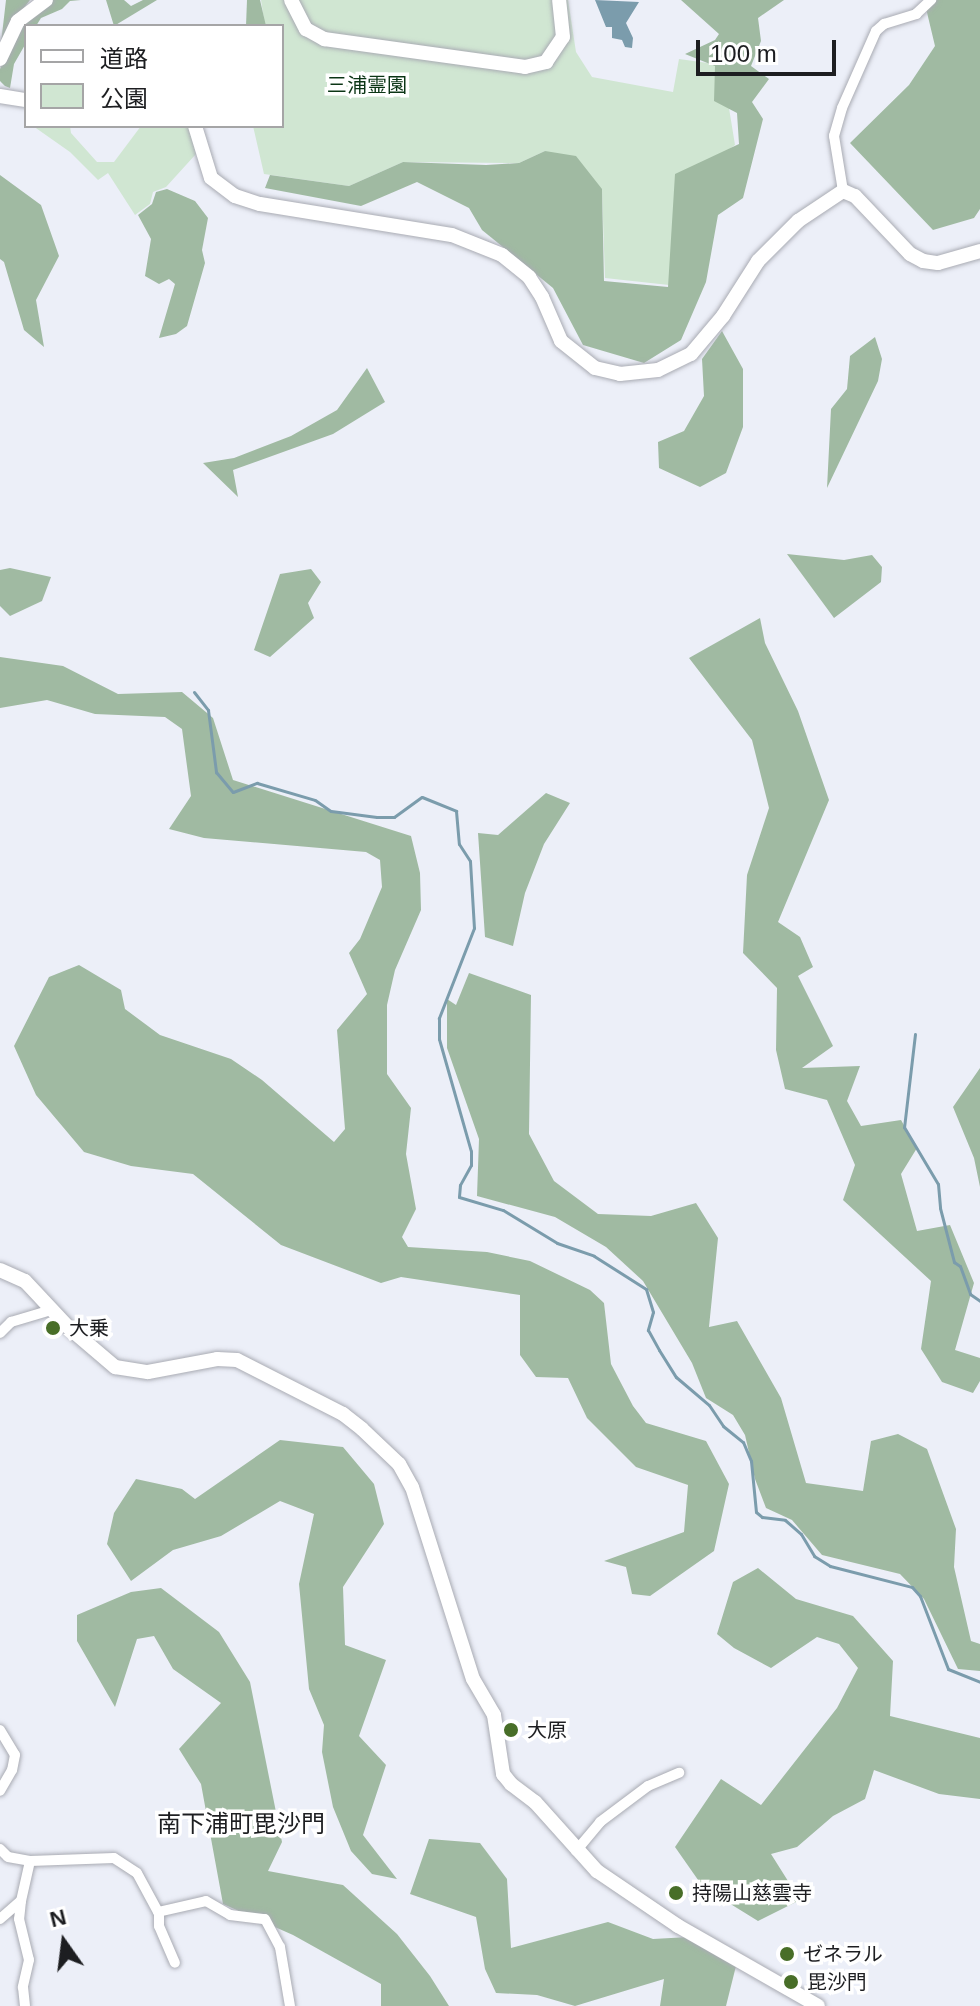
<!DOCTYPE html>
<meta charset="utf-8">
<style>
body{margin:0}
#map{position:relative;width:980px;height:2006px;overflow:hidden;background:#eceff8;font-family:Arial,"Noto Sans JP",sans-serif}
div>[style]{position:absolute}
.green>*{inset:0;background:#d0e6d2}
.forest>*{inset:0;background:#a0baa2}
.water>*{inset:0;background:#7b9cac}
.stream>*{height:3px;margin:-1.5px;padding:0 1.5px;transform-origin:1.5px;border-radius:1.5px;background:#7b9cac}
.roads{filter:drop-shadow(0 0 2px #a9abb3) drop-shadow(0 0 2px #a9abb3)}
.minor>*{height:10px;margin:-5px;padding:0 5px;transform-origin:5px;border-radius:5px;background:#fff}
.tertiary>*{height:14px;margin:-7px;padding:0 7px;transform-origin:7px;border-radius:7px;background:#fff}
.dots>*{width:22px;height:22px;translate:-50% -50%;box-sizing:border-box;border:4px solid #fff;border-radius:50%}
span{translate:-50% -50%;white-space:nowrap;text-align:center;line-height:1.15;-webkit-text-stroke:7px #fff;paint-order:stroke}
.park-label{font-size:20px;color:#0b3515}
.poi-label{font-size:20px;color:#1d1e21}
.left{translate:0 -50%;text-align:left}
.quarter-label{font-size:24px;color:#1d1e21}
.legend{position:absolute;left:24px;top:24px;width:260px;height:104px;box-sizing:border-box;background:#fff;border:2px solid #a5a5a6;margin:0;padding:10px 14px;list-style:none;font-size:24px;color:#1d1e21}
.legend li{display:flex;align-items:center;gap:16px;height:40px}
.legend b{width:40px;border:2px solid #a5a5a6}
.north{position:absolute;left:24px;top:1902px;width:80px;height:80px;-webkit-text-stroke:6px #fff;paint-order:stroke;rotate:346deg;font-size:22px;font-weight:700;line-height:32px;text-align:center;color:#1d1e21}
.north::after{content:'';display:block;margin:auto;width:28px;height:36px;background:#1d1e21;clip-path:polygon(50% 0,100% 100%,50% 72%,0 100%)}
.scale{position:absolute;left:696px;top:40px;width:140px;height:36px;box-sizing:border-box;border:4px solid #1d1e21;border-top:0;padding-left:10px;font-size:24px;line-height:28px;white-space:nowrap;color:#1d1e21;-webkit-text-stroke:6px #fff;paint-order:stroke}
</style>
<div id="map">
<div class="green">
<i style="clip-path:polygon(261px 0,568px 0,576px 52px,592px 77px,673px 92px,679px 59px,722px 65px,735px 145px,708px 165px,669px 285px,605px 278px,602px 190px,545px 151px,519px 163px,403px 162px,349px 186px,264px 174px,253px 126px,282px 126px,282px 26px,265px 26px)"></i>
<i style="clip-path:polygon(33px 126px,70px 126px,71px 133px,97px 162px,114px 162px,141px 126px,188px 126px,196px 154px,166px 187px,153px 192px,150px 204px,135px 215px,108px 173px,98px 180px,70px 152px)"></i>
</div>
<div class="forest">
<i style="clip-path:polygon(6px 0,30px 0,13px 22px,0 52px)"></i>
<i style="clip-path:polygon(52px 0,81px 0,70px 1px,62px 9px,41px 18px,36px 26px,26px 26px,26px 43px,14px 64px,10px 88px,5px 86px,0 81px,0 69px,22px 24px)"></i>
<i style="clip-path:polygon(106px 0,124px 0,131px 6px,143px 0,157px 0,114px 26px)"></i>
<i style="clip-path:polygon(247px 0,260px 0,266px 26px,246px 26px)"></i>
<i style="clip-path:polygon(681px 0,784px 0,758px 18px,761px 41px,751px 66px,769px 79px,752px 102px,763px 119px,743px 198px,718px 215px,706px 282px,681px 340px,644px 363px,583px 345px,553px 288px,482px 230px,469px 208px,417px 182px,361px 206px,265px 188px,270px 175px,349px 186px,403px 162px,486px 165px,519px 163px,545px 151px,576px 156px,602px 189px,604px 281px,668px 287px,675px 174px,739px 144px,737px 113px,714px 101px,715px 66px,685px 54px,715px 40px,719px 34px)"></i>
<i style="clip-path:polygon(924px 0,980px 0,980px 209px,974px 218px,933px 230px,850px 143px,909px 85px,935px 46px)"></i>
<i style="clip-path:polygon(0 175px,41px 205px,59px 256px,36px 300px,44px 347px,24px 330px,4px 262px,0 259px)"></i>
<i style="clip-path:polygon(167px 189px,195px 201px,208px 218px,202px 250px,205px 263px,187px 326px,176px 334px,159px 338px,175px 284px,169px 279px,159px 284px,145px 276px,151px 239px,138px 215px,152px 204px,156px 192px)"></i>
<i style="clip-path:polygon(722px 331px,743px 369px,743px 427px,726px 473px,700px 487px,659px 468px,658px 442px,684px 431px,704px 396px,702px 359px)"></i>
<i style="clip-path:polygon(875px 337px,882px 359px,878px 381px,827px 488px,831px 409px,847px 389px,850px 356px)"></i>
<i style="clip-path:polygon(367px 368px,385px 402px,333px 434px,233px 470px,238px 497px,203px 463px,234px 458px,291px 436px,337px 410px)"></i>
<i style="clip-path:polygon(787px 554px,844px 560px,872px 555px,882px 567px,881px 582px,834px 618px)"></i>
<i style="clip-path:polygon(10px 568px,51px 577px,42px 601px,10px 616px,0 606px,0 570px)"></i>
<i style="clip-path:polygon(311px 569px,321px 582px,308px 603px,314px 618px,270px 657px,254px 650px,280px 574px)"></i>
<i style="clip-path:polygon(760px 618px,765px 643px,798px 711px,829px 800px,778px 922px,800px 937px,813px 967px,798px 976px,833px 1046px,802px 1068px,860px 1066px,847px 1101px,861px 1126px,901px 1120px,917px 1148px,901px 1174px,917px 1231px,950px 1225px,974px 1283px,955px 1350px,980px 1358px,980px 1381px,973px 1393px,942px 1382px,921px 1349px,931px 1281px,843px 1200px,855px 1165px,827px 1100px,785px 1089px,776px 1050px,777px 988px,743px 953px,747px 875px,769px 808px,752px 740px,689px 658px)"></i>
<i style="clip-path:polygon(0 657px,63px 666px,118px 694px,182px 692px,213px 718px,233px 780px,411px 836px,420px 873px,421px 910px,395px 970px,387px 1005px,387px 1074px,411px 1108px,406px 1154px,416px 1209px,402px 1237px,408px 1247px,487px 1252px,530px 1261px,590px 1290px,604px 1303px,611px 1364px,633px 1406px,646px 1423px,706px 1441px,729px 1484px,714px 1551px,650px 1596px,632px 1594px,626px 1567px,604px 1561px,684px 1532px,688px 1485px,636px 1467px,587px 1418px,568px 1378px,536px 1377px,520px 1355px,520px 1295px,401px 1277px,381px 1283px,281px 1245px,193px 1174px,131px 1166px,84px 1152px,36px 1095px,14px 1046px,49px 977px,79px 965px,121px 990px,125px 1009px,160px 1035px,231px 1059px,262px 1080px,334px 1142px,345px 1129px,337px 1030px,367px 994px,349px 953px,360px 939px,382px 887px,380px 860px,366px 852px,204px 838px,169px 829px,191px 796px,182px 729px,165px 717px,95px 714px,47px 700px,0 708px)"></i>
<i style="clip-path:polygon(546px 793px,570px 803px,544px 844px,525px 893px,513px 946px,485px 937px,478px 833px,498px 835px)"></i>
<i style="clip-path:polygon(469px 973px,531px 995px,529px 1134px,554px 1181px,598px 1214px,651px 1216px,696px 1203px,718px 1238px,709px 1327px,737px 1321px,781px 1398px,806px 1483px,863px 1491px,871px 1441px,898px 1434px,927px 1449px,956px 1529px,954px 1567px,971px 1641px,980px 1644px,980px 1671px,958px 1669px,924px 1599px,900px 1574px,822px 1555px,792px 1520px,766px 1508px,755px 1479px,745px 1435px,733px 1415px,706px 1398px,692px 1363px,643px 1281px,606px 1247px,555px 1217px,477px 1196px,479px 1139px,447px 1048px,447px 999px,456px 1005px)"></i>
<i style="clip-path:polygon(980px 1068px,980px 1187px,974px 1158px,953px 1107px)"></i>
<i style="clip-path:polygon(280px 1440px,343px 1447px,374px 1484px,384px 1524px,343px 1587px,345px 1645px,386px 1660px,359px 1736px,386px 1765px,363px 1835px,397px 1879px,372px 1874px,351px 1851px,333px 1807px,322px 1752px,324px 1725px,309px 1689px,299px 1584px,314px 1514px,280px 1501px,221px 1536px,173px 1550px,131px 1581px,107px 1544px,114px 1513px,136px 1479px,182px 1489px,195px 1499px)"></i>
<i style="clip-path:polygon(758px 1568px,796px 1599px,853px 1616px,893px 1661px,890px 1716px,980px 1738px,980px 1799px,939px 1794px,874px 1770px,865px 1799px,833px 1816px,797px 1847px,771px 1854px,800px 1900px,758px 1921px,703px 1887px,675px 1847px,721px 1779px,761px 1805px,837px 1708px,858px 1668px,839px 1644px,817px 1637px,771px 1668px,734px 1648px,717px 1634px,733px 1582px)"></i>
<i style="clip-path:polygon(161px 1588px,219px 1632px,250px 1682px,282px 1842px,268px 1871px,343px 1885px,397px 1934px,430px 1976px,449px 2006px,381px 2006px,381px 1984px,293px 1935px,223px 1904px,201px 1784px,179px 1749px,221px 1703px,173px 1669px,154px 1636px,137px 1639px,115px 1707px,77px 1641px,77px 1615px,131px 1592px)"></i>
<i style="clip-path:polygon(429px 1839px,480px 1843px,507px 1879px,511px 1948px,608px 1922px,653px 1939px,689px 1937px,737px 1962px,726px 2006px,660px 2006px,664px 1979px,575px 2006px,537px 1995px,496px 1993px,485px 1969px,476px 1917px,410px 1894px)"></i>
</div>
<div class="water">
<i style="clip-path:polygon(595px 0,639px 2px,626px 23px,633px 38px,632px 48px,625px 47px,622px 40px,612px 38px,612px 27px,606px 27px)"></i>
</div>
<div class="stream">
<i style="left:194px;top:692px;width:23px;rotate:52deg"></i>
<i style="left:208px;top:710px;width:63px;rotate:82.6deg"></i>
<i style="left:216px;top:772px;width:26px;rotate:50deg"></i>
<i style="left:233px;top:792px;width:26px;rotate:-21deg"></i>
<i style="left:257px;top:783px;width:60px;rotate:16.3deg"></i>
<i style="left:315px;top:800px;width:19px;rotate:35deg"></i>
<i style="left:331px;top:811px;width:46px;rotate:7.4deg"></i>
<i style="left:377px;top:817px;width:17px"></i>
<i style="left:394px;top:817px;width:34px;rotate:-36deg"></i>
<i style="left:422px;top:797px;width:37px;rotate:22deg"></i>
<i style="left:456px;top:811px;width:33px;rotate:85deg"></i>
<i style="left:459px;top:844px;width:20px;rotate:57deg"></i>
<i style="left:470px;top:861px;width:67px;rotate:86.6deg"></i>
<i style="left:474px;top:928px;width:97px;rotate:111.3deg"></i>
<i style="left:439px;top:1018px;width:21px;rotate:90deg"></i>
<i style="left:439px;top:1039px;width:116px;rotate:74.1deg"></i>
<i style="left:471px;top:1151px;width:14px;rotate:90deg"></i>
<i style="left:471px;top:1165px;width:23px;rotate:119deg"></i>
<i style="left:460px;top:1185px;width:12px;rotate:95deg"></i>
<i style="left:459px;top:1197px;width:46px;rotate:16.5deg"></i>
<i style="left:503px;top:1210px;width:63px;rotate:31.4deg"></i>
<i style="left:557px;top:1243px;width:39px;rotate:19deg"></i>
<i style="left:594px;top:1256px;width:62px;rotate:32.4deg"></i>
<i style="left:646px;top:1289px;width:24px;rotate:73deg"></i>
<i style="left:653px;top:1312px;width:19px;rotate:106deg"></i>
<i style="left:648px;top:1330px;width:23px;rotate:61deg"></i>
<i style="left:659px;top:1350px;width:32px;rotate:58deg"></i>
<i style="left:676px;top:1377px;width:43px;rotate:40.3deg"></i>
<i style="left:709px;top:1405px;width:25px;rotate:56deg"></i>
<i style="left:723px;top:1426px;width:26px;rotate:39deg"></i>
<i style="left:743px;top:1442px;width:21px;rotate:67deg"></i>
<i style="left:751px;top:1461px;width:51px;rotate:84.4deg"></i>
<i style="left:756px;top:1512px;width:8px;rotate:40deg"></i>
<i style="left:762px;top:1517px;width:23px;rotate:7deg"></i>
<i style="left:785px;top:1520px;width:21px;rotate:41deg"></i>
<i style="left:801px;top:1534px;width:26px;rotate:59deg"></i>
<i style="left:814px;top:1556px;width:19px;rotate:32deg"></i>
<i style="left:830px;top:1566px;width:85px;rotate:14.4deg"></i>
<i style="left:912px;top:1587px;width:12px;rotate:48deg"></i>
<i style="left:920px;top:1596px;width:78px;rotate:69deg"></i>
<i style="left:948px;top:1669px;width:35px;rotate:22deg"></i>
<i style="left:915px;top:1034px;width:94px;rotate:96.7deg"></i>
<i style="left:904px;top:1127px;width:66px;rotate:59.2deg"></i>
<i style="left:938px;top:1184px;width:24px;rotate:85deg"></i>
<i style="left:940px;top:1208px;width:56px;rotate:75.5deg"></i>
<i style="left:954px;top:1262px;width:7px;rotate:34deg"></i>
<i style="left:960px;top:1266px;width:30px;rotate:70deg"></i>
<i style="left:970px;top:1294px;width:12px;rotate:35deg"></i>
</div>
<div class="roads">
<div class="minor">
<i style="left:843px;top:191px;width:56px;rotate:-99.3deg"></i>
<i style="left:834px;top:136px;width:29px;rotate:-74deg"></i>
<i style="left:842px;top:108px;width:84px;rotate:-66.2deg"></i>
<i style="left:876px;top:31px;width:11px;rotate:-41deg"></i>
<i style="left:884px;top:24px;width:34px;rotate:-17deg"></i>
<i style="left:916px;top:14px;width:21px;rotate:-43deg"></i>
<i style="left:0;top:1333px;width:16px;rotate:-45deg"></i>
<i style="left:11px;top:1322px;width:42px;rotate:-16.7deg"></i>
<i style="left:0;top:1730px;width:29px;rotate:59deg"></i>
<i style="left:15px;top:1755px;width:15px;rotate:101deg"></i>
<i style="left:12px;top:1770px;width:24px;rotate:120deg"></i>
<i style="left:0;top:1849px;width:11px;rotate:45deg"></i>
<i style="left:8px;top:1857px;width:22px;rotate:10deg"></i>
<i style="left:30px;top:1861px;width:84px;rotate:-2deg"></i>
<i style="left:114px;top:1858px;width:27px;rotate:33deg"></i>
<i style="left:137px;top:1873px;width:44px;rotate:61.7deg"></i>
<i style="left:158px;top:1912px;width:49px;rotate:-12.9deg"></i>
<i style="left:206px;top:1901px;width:28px;rotate:30deg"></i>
<i style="left:230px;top:1915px;width:35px;rotate:7deg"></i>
<i style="left:265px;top:1919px;width:32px;rotate:62deg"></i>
<i style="left:280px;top:1947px;width:60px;rotate:80.4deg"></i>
<i style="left:576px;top:1851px;width:38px;rotate:-50deg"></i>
<i style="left:600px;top:1822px;width:60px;rotate:-36.9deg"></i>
<i style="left:648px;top:1786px;width:34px;rotate:-23deg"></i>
<i style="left:21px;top:1901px;width:18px;rotate:96deg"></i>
<i style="left:19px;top:1919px;width:42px;rotate:76.3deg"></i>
<i style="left:29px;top:1960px;width:28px;rotate:103deg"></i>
<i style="left:23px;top:1987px;width:19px;rotate:84deg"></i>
<i style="left:159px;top:1912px;width:14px;rotate:90deg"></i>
<i style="left:159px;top:1926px;width:40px;rotate:66.6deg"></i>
<i style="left:0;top:1919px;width:28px;rotate:-41deg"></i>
<i style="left:21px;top:1901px;width:41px;rotate:-77.3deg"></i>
</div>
<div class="tertiary">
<i style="left:291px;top:0;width:33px;rotate:63deg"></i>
<i style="left:306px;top:29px;width:21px;rotate:29deg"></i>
<i style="left:324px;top:39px;width:203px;rotate:7.9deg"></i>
<i style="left:525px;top:67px;width:22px;rotate:-13deg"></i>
<i style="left:546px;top:62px;width:30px;rotate:-56deg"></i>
<i style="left:563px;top:37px;width:37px;rotate:-96deg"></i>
<i style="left:0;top:59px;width:42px;rotate:-64.7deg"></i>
<i style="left:18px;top:21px;width:35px;rotate:-37deg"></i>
<i style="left:0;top:96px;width:26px;rotate:9deg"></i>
<i style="left:195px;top:126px;width:54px;rotate:72.9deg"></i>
<i style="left:211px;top:178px;width:30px;rotate:37deg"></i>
<i style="left:235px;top:196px;width:26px;rotate:18deg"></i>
<i style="left:260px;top:204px;width:194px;rotate:9.2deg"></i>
<i style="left:452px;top:235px;width:54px;rotate:21.8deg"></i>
<i style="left:502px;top:255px;width:35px;rotate:39deg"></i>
<i style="left:529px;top:277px;width:24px;rotate:57deg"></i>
<i style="left:542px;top:297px;width:48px;rotate:66.6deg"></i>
<i style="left:561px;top:341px;width:43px;rotate:38.5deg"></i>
<i style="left:595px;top:368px;width:26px;rotate:13deg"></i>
<i style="left:620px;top:374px;width:38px;rotate:-6deg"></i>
<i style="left:658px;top:370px;width:37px;rotate:-26deg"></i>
<i style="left:691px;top:354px;width:50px;rotate:-49.9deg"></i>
<i style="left:723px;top:316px;width:65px;rotate:-57.5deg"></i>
<i style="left:758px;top:261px;width:57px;rotate:-45deg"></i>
<i style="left:798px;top:221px;width:54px;rotate:-33.7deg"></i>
<i style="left:843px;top:191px;width:13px;rotate:23deg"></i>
<i style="left:855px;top:196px;width:80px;rotate:46.5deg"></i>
<i style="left:910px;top:254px;width:15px;rotate:28deg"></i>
<i style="left:923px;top:261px;width:15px;rotate:8deg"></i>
<i style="left:938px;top:263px;width:44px;rotate:-15.9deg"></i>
<i style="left:0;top:1270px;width:27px;rotate:24deg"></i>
<i style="left:25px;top:1281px;width:63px;rotate:46.9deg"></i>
<i style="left:68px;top:1327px;width:62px;rotate:40.4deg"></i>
<i style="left:115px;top:1367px;width:33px;rotate:9deg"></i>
<i style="left:148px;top:1372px;width:70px;rotate:-10.7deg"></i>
<i style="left:217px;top:1359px;width:20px;rotate:3deg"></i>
<i style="left:237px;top:1360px;width:119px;rotate:27deg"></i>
<i style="left:343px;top:1414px;width:24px;rotate:38deg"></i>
<i style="left:362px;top:1429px;width:51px;rotate:43.4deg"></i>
<i style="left:399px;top:1464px;width:26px;rotate:61deg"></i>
<i style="left:412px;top:1487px;width:201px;rotate:72.4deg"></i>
<i style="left:473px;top:1679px;width:42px;rotate:59.7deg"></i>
<i style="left:494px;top:1715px;width:60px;rotate:81.3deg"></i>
<i style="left:503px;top:1774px;width:13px;rotate:51deg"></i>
<i style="left:511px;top:1784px;width:30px;rotate:37deg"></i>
<i style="left:535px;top:1802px;width:93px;rotate:48.1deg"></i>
<i style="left:597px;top:1871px;width:98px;rotate:34.2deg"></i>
<i style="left:678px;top:1926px;width:161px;rotate:29.7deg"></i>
</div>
</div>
<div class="dots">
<i style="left:53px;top:1328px;background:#486e28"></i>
<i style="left:511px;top:1730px;background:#486e28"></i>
<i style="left:676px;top:1893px;background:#486e28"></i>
<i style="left:787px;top:1954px;background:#486e28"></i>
<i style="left:791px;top:1982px;background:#486e28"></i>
</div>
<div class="park-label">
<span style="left:367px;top:85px">三浦霊園</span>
</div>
<div class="poi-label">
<span class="left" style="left:69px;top:1328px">大乗</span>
<span class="left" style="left:527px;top:1730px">大原</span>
<span class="left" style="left:692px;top:1893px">持陽山慈雲寺</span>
<span class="left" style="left:803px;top:1954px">ゼネラル</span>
<span class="left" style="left:807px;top:1982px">毘沙門</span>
</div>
<div class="quarter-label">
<span style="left:241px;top:1824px">南下浦町毘沙門</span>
</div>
<ul class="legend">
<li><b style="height:10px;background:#fff"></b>道路</li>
<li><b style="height:22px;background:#d0e6d2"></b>公園</li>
</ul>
<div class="north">N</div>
<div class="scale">100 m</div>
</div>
